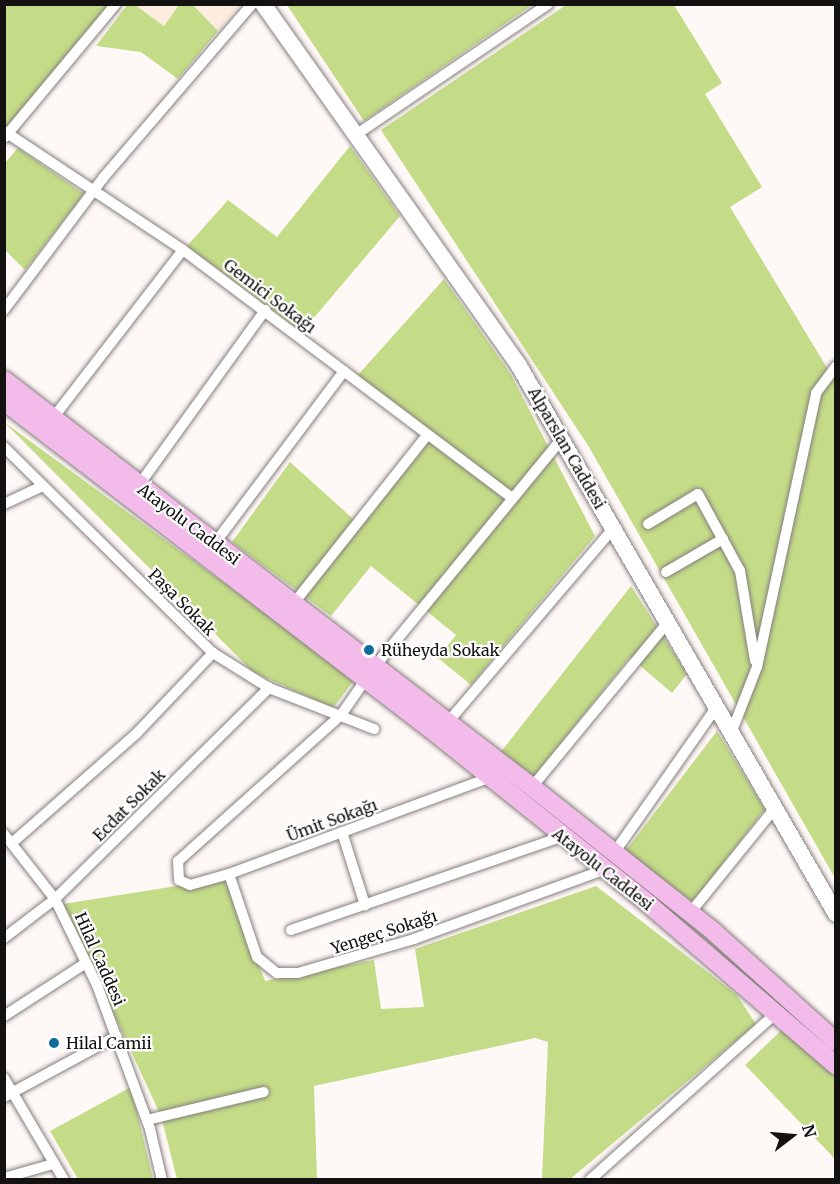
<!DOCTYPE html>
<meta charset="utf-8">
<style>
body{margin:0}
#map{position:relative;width:840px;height:1184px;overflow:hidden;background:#fef8f6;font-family:Merriweather,serif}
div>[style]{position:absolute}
.industrial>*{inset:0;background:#feece1}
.green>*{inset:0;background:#c4dc88}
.roads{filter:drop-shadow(0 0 2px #847f7d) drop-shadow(0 0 2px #847f7d)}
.street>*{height:10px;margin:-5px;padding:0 5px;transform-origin:5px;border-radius:5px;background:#fff}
.secondary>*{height:16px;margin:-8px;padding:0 8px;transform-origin:8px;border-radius:8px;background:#fff}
.primary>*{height:18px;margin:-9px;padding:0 9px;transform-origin:9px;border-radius:9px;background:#f2bbe9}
.dots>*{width:16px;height:16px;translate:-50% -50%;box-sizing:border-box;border:3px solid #fff;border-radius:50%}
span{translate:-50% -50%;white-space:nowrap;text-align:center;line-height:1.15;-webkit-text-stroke:4.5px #fff;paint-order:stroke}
.street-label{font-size:16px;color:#141211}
.poi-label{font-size:16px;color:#141211}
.left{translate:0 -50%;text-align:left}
.frame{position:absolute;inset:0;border:6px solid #141211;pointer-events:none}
.north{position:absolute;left:762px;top:1106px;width:60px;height:60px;-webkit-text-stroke:4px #fff;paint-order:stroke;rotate:74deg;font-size:16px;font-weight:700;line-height:24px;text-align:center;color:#141211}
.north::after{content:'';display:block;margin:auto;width:21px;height:27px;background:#141211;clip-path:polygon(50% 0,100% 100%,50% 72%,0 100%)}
</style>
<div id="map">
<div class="industrial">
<i style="clip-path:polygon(135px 5px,179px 5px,164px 26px)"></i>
<i style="clip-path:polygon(193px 5px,240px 5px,218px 31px)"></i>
</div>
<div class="green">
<i style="clip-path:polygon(5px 5px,111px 5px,5px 135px,4px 5px)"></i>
<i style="clip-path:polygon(127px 5px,135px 5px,164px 26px,179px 5px,193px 5px,218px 31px,178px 79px,141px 52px,96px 46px)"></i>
<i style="clip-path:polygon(287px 5px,532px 5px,364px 121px)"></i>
<i style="clip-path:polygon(566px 5px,674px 5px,722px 83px,705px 94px,762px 187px,730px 207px,835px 381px,835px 878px,589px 447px,381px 130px)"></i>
<i style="clip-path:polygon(350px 146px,400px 216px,302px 332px,187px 246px,228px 200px,277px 237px)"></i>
<i style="clip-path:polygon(18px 148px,84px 194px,25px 270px,5px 250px,4px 164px)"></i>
<i style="clip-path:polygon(444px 279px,510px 373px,595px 536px,471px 685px,438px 658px,456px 635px,371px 566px,331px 616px,232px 542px,290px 462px,361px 526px,434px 433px,357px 376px)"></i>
<i style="clip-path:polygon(4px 422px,355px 679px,333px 708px,253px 672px)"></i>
<i style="clip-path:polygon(631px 586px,687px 674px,672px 693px,630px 657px,531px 780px,500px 753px)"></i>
<i style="clip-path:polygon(717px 731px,765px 809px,693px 902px,624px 853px)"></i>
<i style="clip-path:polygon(227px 878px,265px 981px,374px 960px,381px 1009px,424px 1007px,415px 949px,596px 886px,736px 994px,756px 1024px,570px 1179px,542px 1179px,548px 1042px,535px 1038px,314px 1086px,317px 1179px,177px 1179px,161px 1116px,63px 904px)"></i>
<i style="clip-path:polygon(786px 1026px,835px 1073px,835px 1159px,745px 1065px)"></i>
<i style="clip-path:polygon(131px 1087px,153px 1179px,78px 1179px,50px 1131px)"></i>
</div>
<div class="roads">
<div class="street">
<i style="left:4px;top:131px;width:215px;rotate:33.6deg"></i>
<i style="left:183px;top:250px;width:411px;rotate:37deg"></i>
<i style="left:357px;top:134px;width:231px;rotate:-34.2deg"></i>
<i style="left:5px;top:137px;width:173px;rotate:-50.2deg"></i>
<i style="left:4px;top:310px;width:165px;rotate:-53.1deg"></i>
<i style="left:103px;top:178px;width:229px;rotate:-49.4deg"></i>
<i style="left:53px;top:418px;width:212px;rotate:-52.3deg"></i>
<i style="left:4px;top:447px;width:293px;rotate:44.6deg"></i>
<i style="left:213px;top:653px;width:66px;rotate:32deg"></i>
<i style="left:269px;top:688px;width:113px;rotate:21.3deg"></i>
<i style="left:139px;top:485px;width:216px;rotate:-54.2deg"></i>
<i style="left:4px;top:504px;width:40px;rotate:-25deg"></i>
<i style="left:648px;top:524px;width:58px;rotate:-31deg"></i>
<i style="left:698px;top:494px;width:88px;rotate:61.4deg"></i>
<i style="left:740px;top:571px;width:91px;rotate:80.5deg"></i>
<i style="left:215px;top:543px;width:215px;rotate:-53.1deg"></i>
<i style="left:666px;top:572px;width:66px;rotate:-30.1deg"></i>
<i style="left:294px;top:603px;width:214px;rotate:-51.6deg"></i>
<i style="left:376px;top:665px;width:295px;rotate:-50.6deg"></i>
<i style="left:366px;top:679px;width:44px;rotate:124.8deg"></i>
<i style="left:341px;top:715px;width:219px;rotate:138.1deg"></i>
<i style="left:178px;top:861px;width:19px;rotate:87deg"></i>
<i style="left:179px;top:880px;width:12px;rotate:24deg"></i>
<i style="left:190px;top:885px;width:41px;rotate:-15.8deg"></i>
<i style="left:229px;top:874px;width:277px;rotate:-20.3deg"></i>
<i style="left:448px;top:722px;width:254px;rotate:-49.5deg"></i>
<i style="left:732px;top:731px;width:69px;rotate:-68.7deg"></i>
<i style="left:757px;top:667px;width:280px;rotate:-77.8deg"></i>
<i style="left:816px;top:393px;width:34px;rotate:-53deg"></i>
<i style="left:532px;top:787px;width:215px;rotate:-50.5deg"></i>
<i style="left:342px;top:832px;width:77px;rotate:72.5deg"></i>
<i style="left:4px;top:834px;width:83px;rotate:51.9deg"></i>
<i style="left:55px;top:899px;width:96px;rotate:64deg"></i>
<i style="left:97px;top:985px;width:153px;rotate:69.8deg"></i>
<i style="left:150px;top:1129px;width:52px;rotate:76.8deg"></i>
<i style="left:12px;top:843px;width:165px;rotate:-41.3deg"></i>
<i style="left:136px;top:734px;width:112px;rotate:-46.5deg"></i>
<i style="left:614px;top:853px;width:181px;rotate:-54.9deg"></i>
<i style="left:229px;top:874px;width:88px;rotate:71.4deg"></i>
<i style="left:257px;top:957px;width:26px;rotate:39deg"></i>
<i style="left:277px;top:973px;width:21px"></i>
<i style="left:298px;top:973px;width:121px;rotate:-16.3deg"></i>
<i style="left:414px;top:939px;width:202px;rotate:-20deg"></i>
<i style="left:690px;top:913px;width:135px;rotate:-51deg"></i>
<i style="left:291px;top:930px;width:286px;rotate:-19deg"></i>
<i style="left:4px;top:938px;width:64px;rotate:-37.4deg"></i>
<i style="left:55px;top:899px;width:301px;rotate:-44.6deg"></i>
<i style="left:4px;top:1016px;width:98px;rotate:-32.9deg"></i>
<i style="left:4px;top:1078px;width:118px;rotate:59.5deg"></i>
<i style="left:4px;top:1097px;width:128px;rotate:-28.4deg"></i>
<i style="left:147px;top:1120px;width:120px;rotate:-13.5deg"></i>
<i style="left:4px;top:1178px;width:51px;rotate:-15.9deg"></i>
<i style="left:590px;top:1180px;width:250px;rotate:-41.9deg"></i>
</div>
<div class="secondary">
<i style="left:263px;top:4px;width:443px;rotate:54.7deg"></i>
<i style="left:519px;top:366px;width:633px;rotate:59.95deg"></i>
</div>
<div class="primary">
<i style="left:4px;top:380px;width:667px;rotate:37.63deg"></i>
<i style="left:532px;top:787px;width:233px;rotate:38.5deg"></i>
<i style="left:714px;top:932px;width:164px;rotate:42deg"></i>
<i style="left:4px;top:401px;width:548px;rotate:37.58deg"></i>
<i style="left:438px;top:735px;width:265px;rotate:38.7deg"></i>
<i style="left:645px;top:901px;width:252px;rotate:40.7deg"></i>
</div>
</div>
<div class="dots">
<i style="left:369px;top:650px;background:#0d6c9a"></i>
<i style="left:54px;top:1043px;background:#0d6c9a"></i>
</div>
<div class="street-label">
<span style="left:270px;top:296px;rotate:37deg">Gemici Sokağı</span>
<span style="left:567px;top:448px;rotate:60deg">Alparslan Caddesi</span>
<span style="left:189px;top:524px;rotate:37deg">Atayolu Caddesi</span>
<span style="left:182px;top:602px;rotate:45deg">Paşa Sokak</span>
<span style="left:129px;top:805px;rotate:-45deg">Ecdat Sokak</span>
<span style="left:332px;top:820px;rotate:-20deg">Ümit Sokağı</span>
<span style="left:603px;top:869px;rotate:38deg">Atayolu Caddesi</span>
<span style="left:384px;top:932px;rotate:-18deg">Yengeç Sokağı</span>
<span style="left:100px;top:959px;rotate:66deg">Hilal Caddesi</span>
</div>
<div class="poi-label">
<span class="left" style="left:381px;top:650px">Rüheyda Sokak</span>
<span class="left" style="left:66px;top:1043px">Hilal Camii</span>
</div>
<div class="frame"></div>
<div class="north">N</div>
</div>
